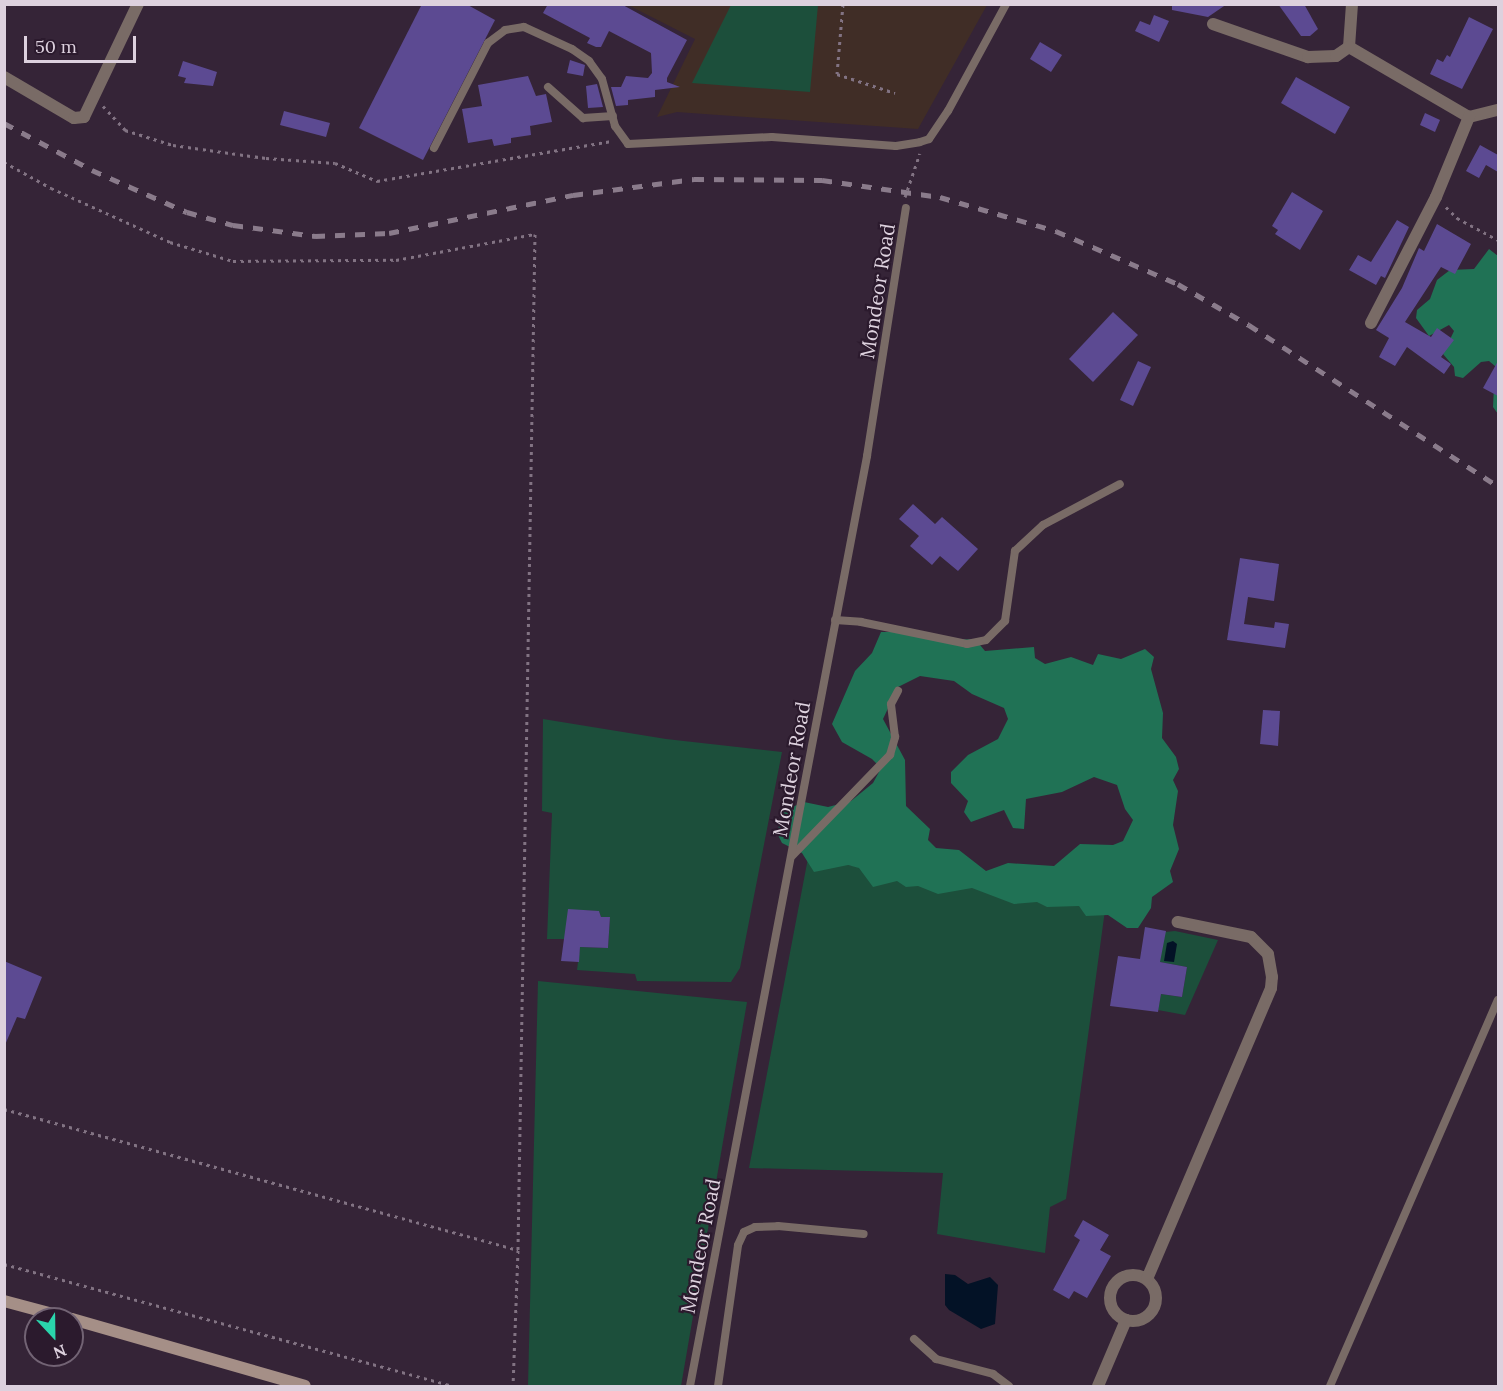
<!DOCTYPE html>
<style>
body{margin:0}
#map{position:relative;width:1503px;height:1391px;overflow:hidden;background:#352437;font-family:Lora,serif}
div>[style]{position:absolute}
.education>*{inset:0;background:#402d26}
.green>*{inset:0;background:#1c4f3b}
.forest>*{inset:0;background:#207255}
.water>*{inset:0;background:#031226}
.building>*{inset:0;background:#5c4a92}
.path>*{height:3px;margin-top:-1.5px;transform-origin:0;background:repeating-linear-gradient(90deg,#827383 0 3px,transparent 0 7.5px)}
.lane>*{height:8px;margin:-4px;padding:0 4px;transform-origin:4px;border-radius:4px;background:#796b66}
.street>*{height:12px;margin:-6px;padding:0 6px;transform-origin:6px;border-radius:6px;background:#796b66}
.street>.ring{margin:-6px;padding:0;box-sizing:content-box;background:none;border:12px solid #796b66;border-radius:50%}
.secondary>*{height:12px;margin:-6px;padding:0 6px;transform-origin:6px;border-radius:6px;background:#a58f87}
.rail>*{height:4.5px;margin-top:-2.25px;transform-origin:0;background:repeating-linear-gradient(90deg,#8a7b8b 0 10px,transparent 0 20px)}
span{translate:-50% -50%;white-space:nowrap;text-align:center;line-height:1.15;-webkit-text-stroke:4.5px #2b1a2d;paint-order:stroke}
.street-label{font-size:20px;color:#ddd1de}
.frame{position:absolute;inset:0;border:6px solid #ddd1de;pointer-events:none}
.north{position:absolute;left:24px;top:1307px;width:60px;height:60px;box-sizing:border-box;background:#2b1a2d;border:2px solid #726374;border-radius:50%;rotate:158deg;font-size:16px;font-weight:700;line-height:24px;text-align:center;color:#ddd1de}
.north::after{content:'';display:block;margin:auto;width:21px;height:27px;background:#2ad5ac;clip-path:polygon(50% 0,100% 100%,50% 72%,0 100%)}
.scale{position:absolute;left:24px;top:36px;width:112px;height:27px;box-sizing:border-box;border:3px solid #ddd1de;border-top:0;padding-left:8px;font-size:18px;line-height:21px;white-space:nowrap;color:#ddd1de;-webkit-text-stroke:4px #2b1a2d;paint-order:stroke}
</style>
<div id="map">
<div class="education">
<i style="clip-path:polygon(628px 5px,987px 5px,918px 129px,677px 112px,657px 117px,695px 39px)"></i>
</div>
<div class="green">
<i style="clip-path:polygon(731px 5px,818px 5px,810px 92px,692px 83px)"></i>
<i style="clip-path:polygon(543px 719px,666px 739px,782px 752px,740px 968px,731px 982px,637px 981px,635px 974px,577px 970px,580px 947px,608px 948px,610px 918px,601px 917px,599px 911px,569px 910px,567px 939px,547px 939px,552px 813px,542px 811px)"></i>
<i style="clip-path:polygon(808px 858px,1105px 910px,1066px 1199px,1050px 1207px,1045px 1253px,937px 1234px,943px 1173px,749px 1168px)"></i>
<i style="clip-path:polygon(1175px 931px,1218px 940px,1185px 1015px,1158px 1010px,1161px 994px,1182px 997px,1187px 967px,1154px 961px,1165px 932px)"></i>
<i style="clip-path:polygon(538px 981px,747px 1002px,681px 1386px,528px 1386px)"></i>
</div>
<div class="forest">
<i style="clip-path:polygon(1489px 249px,1498px 256px,1498px 414px,1493px 407px,1495px 366px,1489px 361px,1481px 362px,1463px 378px,1455px 376px,1454px 367px,1443px 354px,1454px 331px,1449px 325px,1429px 336px,1416px 318px,1417px 310px,1430px 299px,1437px 280px,1450px 270px,1474px 269px)"></i>
<i style="clip-path:polygon(evenodd,881px 632px,905px 632px,950px 640px,975px 639px,985px 651px,1034px 647px,1035px 658px,1045px 664px,1071px 657px,1093px 665px,1098px 654px,1121px 659px,1145px 649px,1154px 657px,1151px 669px,1163px 713px,1162px 738px,1176px 757px,1179px 769px,1173px 780px,1178px 791px,1173px 825px,1179px 849px,1170px 871px,1173px 882px,1152px 897px,1151px 908px,1138px 928px,1127px 928px,1108px 915px,1086px 916px,1079px 906px,1047px 907px,1037px 902px,1014px 904px,972px 888px,938px 894px,918px 886px,906px 887px,897px 881px,873px 887px,859px 868px,848px 865px,814px 872px,802px 853px,782px 843px,777px 833px,783px 811px,804px 802px,828px 807px,851px 801px,873px 783px,879px 772px,879px 766px,872px 759px,842px 742px,832px 724px,855px 671px,872px 653px,881px 632px,920px 676px,954px 681px,972px 694px,1004px 708px,1008px 719px,998px 739px,968px 755px,951px 772px,951px 783px,968px 801px,964px 812px,971px 822px,1004px 810px,1013px 828px,1024px 829px,1026px 799px,1062px 792px,1094px 777px,1117px 785px,1125px 809px,1133px 820px,1123px 841px,1113px 845px,1080px 844px,1054px 866px,1008px 863px,986px 871px,959px 850px,936px 848px,928px 840px,930px 829px,906px 806px,905px 760px,883px 719px,898px 687px,920px 676px)"></i>
</div>
<div class="water">
<i style="clip-path:polygon(1173px 941px,1177px 944px,1174px 962px,1164px 961px,1167px 943px)"></i>
<i style="clip-path:polygon(945px 1274px,955px 1275px,968px 1284px,990px 1277px,998px 1285px,995px 1324px,981px 1329px,949px 1310px,945px 1305px)"></i>
</div>
<div class="building">
<i style="clip-path:polygon(422px 4px,466px 4px,495px 20px,423px 160px,359px 128px)"></i>
<i style="clip-path:polygon(548px 4px,621px 4px,687px 40px,667px 78px,667px 82px,680px 87px,655px 90px,655px 97px,628px 100px,628px 105px,616px 106px,611px 87px,621px 87px,626px 76px,648px 78px,652px 73px,651px 53px,609px 31px,601px 47px,596px 47px,587px 43px,590px 38px,543px 13px)"></i>
<i style="clip-path:polygon(1172px 4px,1227px 4px,1208px 17px,1172px 10px)"></i>
<i style="clip-path:polygon(1278px 4px,1304px 4px,1318px 29px,1310px 36px,1301px 36px)"></i>
<i style="clip-path:polygon(1154px 15px,1169px 21px,1159px 42px,1135px 31px,1140px 21px,1150px 25px)"></i>
<i style="clip-path:polygon(1469px 17px,1493px 29px,1462px 89px,1430px 74px,1437px 59px,1443px 62px,1447px 55px,1450px 57px)"></i>
<i style="clip-path:polygon(1040px 42px,1062px 55px,1051px 72px,1030px 59px)"></i>
<i style="clip-path:polygon(570px 60px,585px 65px,583px 76px,567px 73px)"></i>
<i style="clip-path:polygon(183px 61px,217px 72px,213px 86px,184px 83px,186px 78px,178px 76px)"></i>
<i style="clip-path:polygon(528px 76px,536px 96px,546px 94px,552px 122px,530px 126px,531px 135px,511px 138px,511px 143px,494px 146px,492px 139px,468px 143px,462px 109px,482px 106px,478px 85px)"></i>
<i style="clip-path:polygon(1296px 77px,1350px 107px,1335px 134px,1281px 103px)"></i>
<i style="clip-path:polygon(597px 84px,603px 107px,588px 108px,586px 86px)"></i>
<i style="clip-path:polygon(284px 111px,330px 123px,326px 137px,280px 125px)"></i>
<i style="clip-path:polygon(1425px 113px,1440px 120px,1435px 132px,1420px 125px)"></i>
<i style="clip-path:polygon(1480px 145px,1498px 155px,1498px 172px,1486px 165px,1479px 178px,1466px 171px)"></i>
<i style="clip-path:polygon(1292px 192px,1323px 211px,1300px 250px,1275px 234px,1278px 230px,1272px 226px)"></i>
<i style="clip-path:polygon(1397px 220px,1409px 227px,1385px 278px,1381px 276px,1376px 285px,1349px 270px,1358px 255px,1371px 262px)"></i>
<i style="clip-path:polygon(1437px 224px,1471px 244px,1455px 274px,1441px 267px,1405px 322px,1431px 337px,1437px 328px,1454px 340px,1441px 357px,1451px 364px,1444px 374px,1407px 347px,1395px 366px,1379px 357px,1389px 338px,1376px 330px,1402px 288px,1419px 248px,1424px 251px)"></i>
<i style="clip-path:polygon(1113px 312px,1138px 335px,1093px 382px,1069px 359px)"></i>
<i style="clip-path:polygon(1138px 361px,1151px 367px,1133px 406px,1120px 400px)"></i>
<i style="clip-path:polygon(1498px 361px,1498px 396px,1483px 388px)"></i>
<i style="clip-path:polygon(913px 504px,935px 524px,942px 517px,978px 549px,958px 571px,940px 556px,932px 565px,910px 546px,919px 536px,899px 519px)"></i>
<i style="clip-path:polygon(1240px 558px,1279px 564px,1274px 601px,1248px 597px,1244px 624px,1274px 628px,1275px 622px,1289px 624px,1285px 648px,1227px 640px)"></i>
<i style="clip-path:polygon(1263px 710px,1280px 711px,1278px 746px,1260px 744px)"></i>
<i style="clip-path:polygon(568px 909px,599px 911px,601px 917px,610px 917px,608px 948px,580px 947px,579px 962px,561px 961px)"></i>
<i style="clip-path:polygon(1145px 927px,1166px 931px,1160px 962px,1187px 967px,1182px 997px,1161px 994px,1158px 1012px,1110px 1006px,1118px 956px,1140px 959px)"></i>
<i style="clip-path:polygon(4px 961px,42px 977px,25px 1019px,17px 1017px,5px 1045px)"></i>
<i style="clip-path:polygon(1083px 1220px,1109px 1235px,1100px 1250px,1111px 1256px,1087px 1298px,1074px 1291px,1069px 1299px,1053px 1290px,1080px 1240px,1074px 1236px)"></i>
</div>
<div class="path">
<i style="left:843px;top:4px;width:70px;rotate:94.9deg"></i>
<i style="left:837px;top:74px;width:61px;rotate:18.1deg"></i>
<i style="left:103px;top:106px;width:33px;rotate:47deg"></i>
<i style="left:125px;top:130px;width:50px;rotate:17.4deg"></i>
<i style="left:173px;top:145px;width:94px;rotate:8deg"></i>
<i style="left:266px;top:158px;width:69px;rotate:4.1deg"></i>
<i style="left:335px;top:163px;width:46px;rotate:23.2deg"></i>
<i style="left:377px;top:181px;width:238px;rotate:-9.7deg"></i>
<i style="left:4px;top:162px;width:54px;rotate:29deg"></i>
<i style="left:51px;top:188px;width:131px;rotate:24.4deg"></i>
<i style="left:170px;top:242px;width:66px;rotate:16.8deg"></i>
<i style="left:233px;top:261px;width:163px;rotate:-0.4deg"></i>
<i style="left:396px;top:260px;width:141px;rotate:-10.6deg"></i>
<i style="left:535px;top:234px;width:1016px;rotate:90.96deg"></i>
<i style="left:905px;top:197px;width:46px;rotate:-71.2deg"></i>
<i style="left:1446px;top:207px;width:16px;rotate:45deg"></i>
<i style="left:1457px;top:218px;width:47px;rotate:28.2deg"></i>
<i style="left:4px;top:1109px;width:533px;rotate:15.34deg"></i>
<i style="left:518px;top:1250px;width:136px;rotate:92.1deg"></i>
<i style="left:4px;top:1264px;width:465px;rotate:15.2deg"></i>
</div>
<div class="lane">
<i style="left:548px;top:87px;width:47px;rotate:41.5deg"></i>
<i style="left:583px;top:118px;width:30px;rotate:-4deg"></i>
<i style="left:434px;top:148px;width:118px;rotate:-62.8deg"></i>
<i style="left:488px;top:43px;width:21px;rotate:-37deg"></i>
<i style="left:505px;top:30px;width:19px;rotate:-9deg"></i>
<i style="left:524px;top:27px;width:53px;rotate:24.6deg"></i>
<i style="left:572px;top:49px;width:21px;rotate:35deg"></i>
<i style="left:589px;top:61px;width:22px;rotate:54deg"></i>
<i style="left:602px;top:79px;width:49px;rotate:74.5deg"></i>
<i style="left:615px;top:126px;width:22px;rotate:54deg"></i>
<i style="left:628px;top:144px;width:144px;rotate:-2.8deg"></i>
<i style="left:772px;top:137px;width:124px;rotate:4.2deg"></i>
<i style="left:896px;top:146px;width:24px;rotate:-9deg"></i>
<i style="left:920px;top:142px;width:9px;rotate:-18deg"></i>
<i style="left:929px;top:139px;width:34px;rotate:-56deg"></i>
<i style="left:948px;top:111px;width:122px;rotate:-61.5deg"></i>
<i style="left:835px;top:620px;width:26px;rotate:4deg"></i>
<i style="left:861px;top:622px;width:108px;rotate:11.7deg"></i>
<i style="left:967px;top:644px;width:19px;rotate:-12deg"></i>
<i style="left:986px;top:640px;width:27px;rotate:-45deg"></i>
<i style="left:1005px;top:621px;width:71px;rotate:-81.9deg"></i>
<i style="left:1015px;top:551px;width:38px;rotate:-43deg"></i>
<i style="left:1043px;top:525px;width:87px;rotate:-28deg"></i>
<i style="left:792px;top:856px;width:141px;rotate:-45.9deg"></i>
<i style="left:890px;top:755px;width:19px;rotate:-74deg"></i>
<i style="left:895px;top:737px;width:33px;rotate:-97deg"></i>
<i style="left:891px;top:704px;width:15px;rotate:-62deg"></i>
<i style="left:914px;top:1339px;width:30px;rotate:42deg"></i>
<i style="left:936px;top:1359px;width:59px;rotate:14.7deg"></i>
<i style="left:993px;top:1374px;width:20px;rotate:37deg"></i>
<i style="left:690px;top:1386px;width:947px;rotate:-79.22deg"></i>
<i style="left:867px;top:456px;width:251px;rotate:-81.1deg"></i>
<i style="left:718px;top:1386px;width:142px;rotate:-81.9deg"></i>
<i style="left:738px;top:1245px;width:14px;rotate:-65deg"></i>
<i style="left:744px;top:1232px;width:12px;rotate:-24deg"></i>
<i style="left:755px;top:1227px;width:23px;rotate:-2deg"></i>
<i style="left:778px;top:1226px;width:86px;rotate:5.3deg"></i>
<i style="left:1330px;top:1386px;width:421px;rotate:-66.5deg"></i>
</div>
<div class="street">
<i style="left:1352px;top:4px;width:43px;rotate:94deg"></i>
<i style="left:1349px;top:47px;width:139px;rotate:30.3deg"></i>
<i style="left:1469px;top:117px;width:30px;rotate:-14deg"></i>
<i style="left:1213px;top:24px;width:101px;rotate:19.2deg"></i>
<i style="left:1308px;top:57px;width:28px;rotate:-2deg"></i>
<i style="left:1336px;top:56px;width:16px;rotate:-35deg"></i>
<i style="left:4px;top:77px;width:81px;rotate:30.4deg"></i>
<i style="left:74px;top:118px;width:10px;rotate:-6deg"></i>
<i style="left:84px;top:117px;width:125px;rotate:-64.5deg"></i>
<i style="left:1371px;top:323px;width:142px;rotate:-62.7deg"></i>
<i style="left:1436px;top:197px;width:87px;rotate:-67.6deg"></i>
<i class="ring" style="left:1110px;top:1275px;width:34px;height:34px"></i>
<i style="left:1147px;top:1279px;width:316px;rotate:-66.9deg"></i>
<i style="left:1271px;top:988px;width:11px;rotate:-85deg"></i>
<i style="left:1272px;top:977px;width:23px;rotate:-100deg"></i>
<i style="left:1268px;top:954px;width:24px;rotate:-135deg"></i>
<i style="left:1251px;top:937px;width:75px;rotate:-168.4deg"></i>
<i style="left:1098px;top:1386px;width:72px;rotate:-67deg"></i>
</div>
<div class="secondary">
<i style="left:4px;top:1301px;width:69px;rotate:15deg"></i>
<i style="left:72px;top:1319px;width:242px;rotate:16deg"></i>
</div>
<div class="rail">
<i style="left:4px;top:123px;width:100px;rotate:28.1deg"></i>
<i style="left:92px;top:170px;width:104px;rotate:23.9deg"></i>
<i style="left:187px;top:212px;width:48px;rotate:15.8deg"></i>
<i style="left:233px;top:225px;width:83px;rotate:7.6deg"></i>
<i style="left:315px;top:236px;width:74px;rotate:-2.3deg"></i>
<i style="left:389px;top:233px;width:188px;rotate:-11.7deg"></i>
<i style="left:573px;top:195px;width:122px;rotate:-7.5deg"></i>
<i style="left:694px;top:179px;width:128px;rotate:0.4deg"></i>
<i style="left:822px;top:180px;width:119px;rotate:8.2deg"></i>
<i style="left:940px;top:197px;width:121px;rotate:16.3deg"></i>
<i style="left:1056px;top:231px;width:133px;rotate:23.5deg"></i>
<i style="left:1178px;top:284px;width:82px;rotate:30deg"></i>
<i style="left:1249px;top:325px;width:297px;rotate:32.9deg"></i>
</div>
<div class="street-label">
<span style="left:877px;top:291px;rotate:-81deg">Mondeor Road</span>
<span style="left:791px;top:769px;rotate:-80deg">Mondeor Road</span>
<span style="left:700px;top:1246px;rotate:-79deg">Mondeor Road</span>
</div>
<div class="frame"></div>
<div class="north">N</div>
<div class="scale">50 m</div>
</div>
